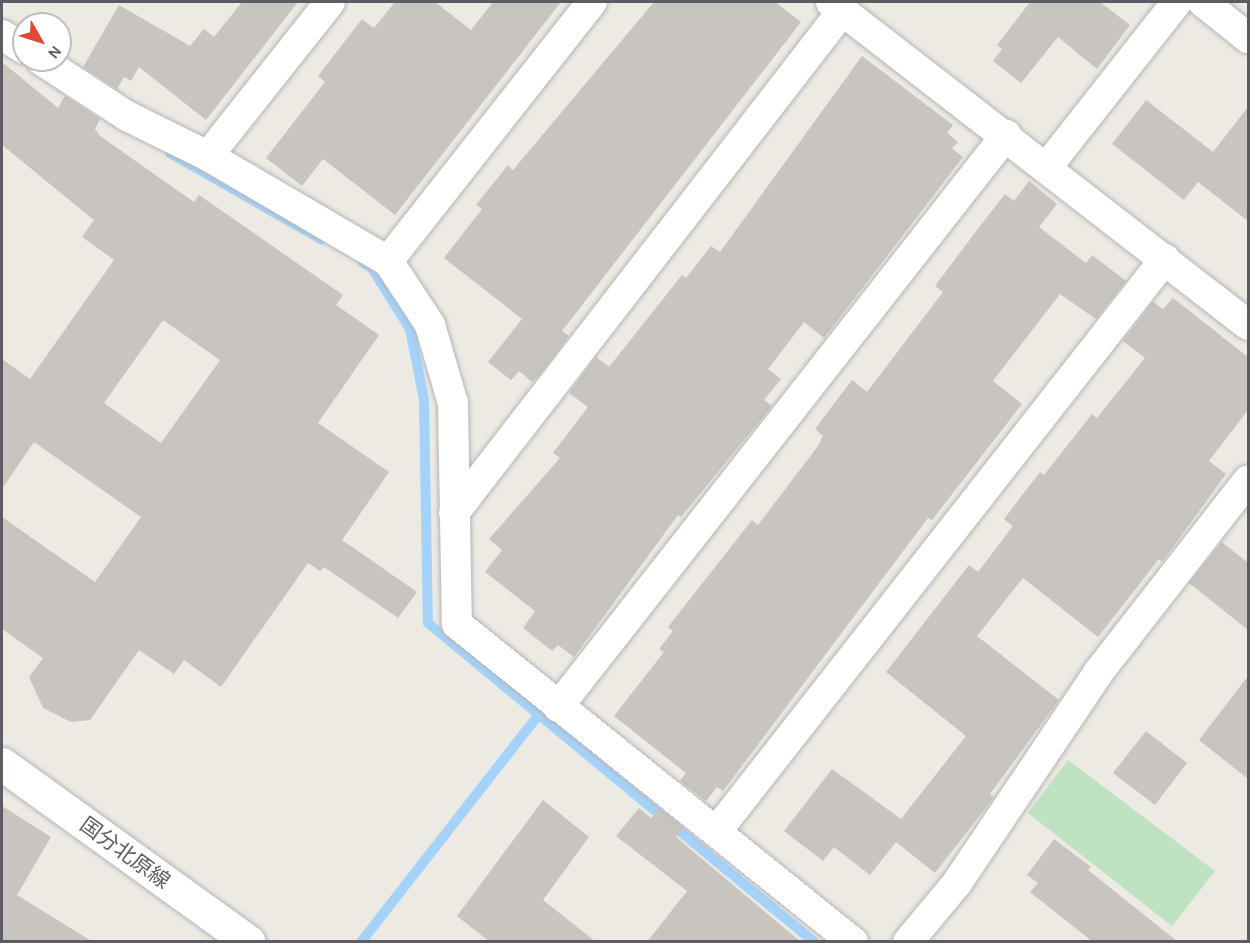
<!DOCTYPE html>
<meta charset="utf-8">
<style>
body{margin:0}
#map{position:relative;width:1250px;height:943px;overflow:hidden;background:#eceae2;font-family:Karla,"Noto Sans JP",sans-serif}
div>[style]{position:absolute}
.green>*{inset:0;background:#bfe2c0}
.stream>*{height:10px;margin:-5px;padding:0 5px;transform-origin:5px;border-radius:5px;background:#a5d2f9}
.building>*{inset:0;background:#c8c4bf}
.roads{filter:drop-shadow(0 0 2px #b2b4b8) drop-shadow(0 0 2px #b2b4b8)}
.minor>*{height:30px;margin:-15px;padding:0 15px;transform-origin:15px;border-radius:15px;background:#fff}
.tertiary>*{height:33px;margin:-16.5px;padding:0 16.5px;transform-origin:16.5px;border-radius:16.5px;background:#fff}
span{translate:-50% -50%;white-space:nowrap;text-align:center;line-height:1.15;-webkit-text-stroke:5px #fff;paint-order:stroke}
.street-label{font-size:21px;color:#5a5d62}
.frame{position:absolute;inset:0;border:3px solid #5a5d62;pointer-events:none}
.north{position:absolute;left:12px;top:12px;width:60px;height:60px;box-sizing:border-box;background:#fff;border:2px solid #bdbec0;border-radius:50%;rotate:129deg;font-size:16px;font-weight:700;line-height:24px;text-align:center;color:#5a5d62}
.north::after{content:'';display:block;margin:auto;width:21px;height:27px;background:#dd4837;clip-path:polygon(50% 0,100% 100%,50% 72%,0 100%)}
</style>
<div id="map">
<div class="green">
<i style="clip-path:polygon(1068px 760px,1215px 871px,1172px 926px,1028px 813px)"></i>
</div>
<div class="stream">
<i style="left:170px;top:153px;width:174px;rotate:29.7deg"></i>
<i style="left:363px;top:263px;width:10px;rotate:29deg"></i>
<i style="left:372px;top:268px;width:72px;rotate:58.1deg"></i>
<i style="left:410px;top:329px;width:72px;rotate:78.8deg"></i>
<i style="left:424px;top:400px;width:223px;rotate:89deg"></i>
<i style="left:428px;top:623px;width:501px;rotate:39.57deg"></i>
<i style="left:361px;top:942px;width:289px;rotate:-52deg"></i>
</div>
<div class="building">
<i style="clip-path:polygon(242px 2px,298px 2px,206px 120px,139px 67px,131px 81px,124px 77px,117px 89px,83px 67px,119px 5px,190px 46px,204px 29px,214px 37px)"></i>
<i style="clip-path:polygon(395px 2px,435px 2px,471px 30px,493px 2px,561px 2px,395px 215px,323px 159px,302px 186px,266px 158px,325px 82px,318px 76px,362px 19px,374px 28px)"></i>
<i style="clip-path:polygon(654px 2px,775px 2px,801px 22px,562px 331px,569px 336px,542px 372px,532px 382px,519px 371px,511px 380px,488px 362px,522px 319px,444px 258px,482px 209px,476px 205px,508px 165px,513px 170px)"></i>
<i style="clip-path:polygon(1030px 2px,1100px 2px,1130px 25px,1097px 69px,1058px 37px,1021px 83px,993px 61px,1002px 49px,997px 45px)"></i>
<i style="clip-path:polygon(862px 56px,953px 125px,947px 133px,958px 142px,952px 148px,963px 157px,824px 338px,804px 322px,768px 369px,781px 379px,764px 400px,772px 406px,681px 517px,678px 515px,574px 657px,558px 645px,552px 651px,523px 628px,535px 611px,485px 572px,502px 550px,489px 539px,560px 458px,553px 453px,588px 407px,569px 393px,596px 357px,609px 367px,682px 275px,686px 278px,711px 246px,720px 252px)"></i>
<i style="clip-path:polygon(evenodd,2px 62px,58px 108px,65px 96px,100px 119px,95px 129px,100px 136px,194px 202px,199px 195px,343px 295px,336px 305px,379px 335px,318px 423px,389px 472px,342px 540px,417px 592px,398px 618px,324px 567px,320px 571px,308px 563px,221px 687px,184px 660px,174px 674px,139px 650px,90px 720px,71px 722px,43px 708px,29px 677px,43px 658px,2px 629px,2px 517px,95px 582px,141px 517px,34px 442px,2px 489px,2px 359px,30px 379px,114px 260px,82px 237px,94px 220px,2px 145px,2px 62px,163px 320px,220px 360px,161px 443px,104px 403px,163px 320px)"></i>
<i style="clip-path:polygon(1146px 100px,1213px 152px,1248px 107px,1248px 221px,1198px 182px,1184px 200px,1112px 144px)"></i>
<i style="clip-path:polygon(1029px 181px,1057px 204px,1039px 227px,1086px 263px,1092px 255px,1126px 281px,1096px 319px,1060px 294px,993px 381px,1022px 404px,932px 520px,928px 518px,723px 791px,717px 787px,706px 801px,680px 781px,686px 773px,614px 716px,664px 652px,659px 649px,673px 631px,668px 627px,752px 520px,758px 525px,818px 446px,823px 436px,815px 429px,852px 380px,867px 392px,943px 292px,935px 286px,977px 230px,1005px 194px,1014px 201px)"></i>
<i style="clip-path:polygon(1173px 298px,1248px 357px,1248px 410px,1209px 461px,1226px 474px,1162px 562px,1159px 559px,1098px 637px,1023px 578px,977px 636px,1059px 700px,990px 794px,994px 797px,991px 801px,935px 873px,896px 842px,870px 875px,834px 847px,823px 861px,784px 831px,832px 769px,901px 819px,966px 736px,886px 672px,969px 565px,978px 572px,1013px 526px,1004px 519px,1040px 472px,1044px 475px,1092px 414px,1097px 418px,1145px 358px,1123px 341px,1153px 302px,1163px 309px)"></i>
<i style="clip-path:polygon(1222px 542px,1248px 563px,1248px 630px,1189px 583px)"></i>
<i style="clip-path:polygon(1248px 676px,1248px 779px,1199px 740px)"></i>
<i style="clip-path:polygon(1146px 731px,1187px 763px,1155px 805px,1113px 773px)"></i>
<i style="clip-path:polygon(543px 800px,589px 837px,543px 900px,596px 942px,490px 942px,457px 916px)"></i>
<i style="clip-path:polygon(2px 806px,51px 837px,17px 895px,93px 942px,2px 942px)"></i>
<i style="clip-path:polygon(639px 808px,651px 818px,659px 808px,684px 828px,676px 837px,801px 942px,647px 942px,687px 891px,616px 836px)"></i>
<i style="clip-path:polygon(1054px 839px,1091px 867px,1088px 870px,1178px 942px,1093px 942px,1030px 892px,1038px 883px,1027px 875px)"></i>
</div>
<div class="roads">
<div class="minor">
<i style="left:831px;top:2px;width:527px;rotate:37.76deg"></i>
<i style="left:1203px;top:2px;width:58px;rotate:38.7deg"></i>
<i style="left:2px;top:35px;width:26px;rotate:32deg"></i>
<i style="left:41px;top:60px;width:103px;rotate:33.1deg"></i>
<i style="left:127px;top:116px;width:90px;rotate:26.3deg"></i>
<i style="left:208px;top:156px;width:208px;rotate:30.3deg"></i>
<i style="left:388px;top:261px;width:77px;rotate:56.7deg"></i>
<i style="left:430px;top:325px;width:81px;rotate:73.6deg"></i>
<i style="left:453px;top:403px;width:221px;rotate:89deg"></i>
<i style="left:457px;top:624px;width:508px;rotate:38.77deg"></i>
<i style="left:208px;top:156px;width:196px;rotate:-51.6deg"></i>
<i style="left:1047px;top:167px;width:210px;rotate:-51.8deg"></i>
<i style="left:388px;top:261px;width:330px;rotate:-51.8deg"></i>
<i style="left:454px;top:513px;width:636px;rotate:-52.28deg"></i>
<i style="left:558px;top:707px;width:727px;rotate:-51.93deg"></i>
<i style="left:716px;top:832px;width:728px;rotate:-51.92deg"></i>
<i style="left:908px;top:942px;width:77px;rotate:-50.3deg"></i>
<i style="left:957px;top:883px;width:253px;rotate:-56.1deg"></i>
<i style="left:1098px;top:673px;width:244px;rotate:-52.1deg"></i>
</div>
<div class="tertiary">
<i style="left:2px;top:764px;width:304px;rotate:35.8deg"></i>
</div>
</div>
<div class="street-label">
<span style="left:125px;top:853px;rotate:36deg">国分北原線</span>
</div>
<div class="frame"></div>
<div class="north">N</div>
</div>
